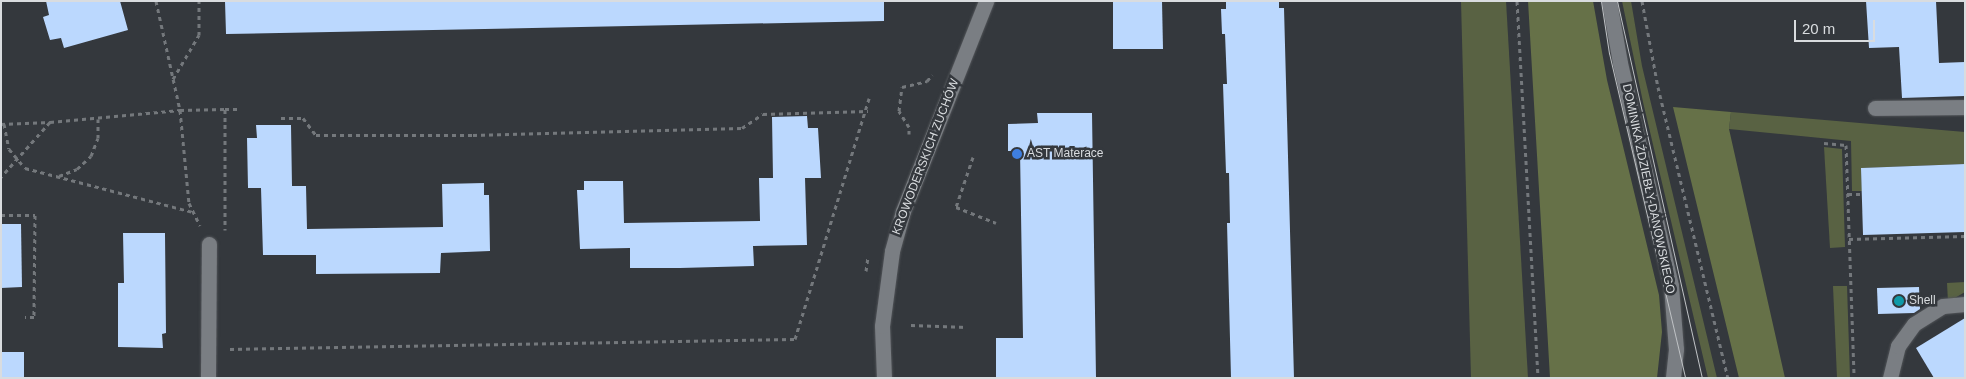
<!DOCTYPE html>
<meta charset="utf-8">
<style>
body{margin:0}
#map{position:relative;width:1966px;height:379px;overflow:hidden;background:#34383d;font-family:Helvetica,sans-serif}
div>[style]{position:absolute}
.green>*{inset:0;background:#596243}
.forest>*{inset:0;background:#667148}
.building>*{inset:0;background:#bbd8fe}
.path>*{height:3px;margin-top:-1.5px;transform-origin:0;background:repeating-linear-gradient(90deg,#74787c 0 4px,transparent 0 8px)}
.roads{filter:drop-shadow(0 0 1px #515458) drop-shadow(0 0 1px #515458)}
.minor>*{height:15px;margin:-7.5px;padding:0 7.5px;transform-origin:7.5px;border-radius:7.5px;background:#7a7e83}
.tram>*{height:1px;margin:-0.5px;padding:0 0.5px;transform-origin:0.5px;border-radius:0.5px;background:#bfc2c5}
.dots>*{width:14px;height:14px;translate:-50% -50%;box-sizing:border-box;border:2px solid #34383d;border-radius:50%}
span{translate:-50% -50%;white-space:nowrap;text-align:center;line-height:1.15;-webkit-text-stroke:5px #34383d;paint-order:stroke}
.poi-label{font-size:12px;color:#d9dcdf}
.left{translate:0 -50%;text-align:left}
.street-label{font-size:12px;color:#d9dcdf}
.frame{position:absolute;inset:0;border:2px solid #d9dcdf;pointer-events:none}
.scale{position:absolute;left:1794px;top:20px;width:81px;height:22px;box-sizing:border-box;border:2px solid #d9dcdf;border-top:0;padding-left:6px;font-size:15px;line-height:18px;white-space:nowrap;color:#d9dcdf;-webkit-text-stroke:4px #34383d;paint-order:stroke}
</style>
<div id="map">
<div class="green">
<i style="clip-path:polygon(1461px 1px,1506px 1px,1528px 378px,1471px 378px)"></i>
<i style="clip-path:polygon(1622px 1px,1631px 1px,1642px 66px,1717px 378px,1708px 378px,1643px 102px)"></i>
<i style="clip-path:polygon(1731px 112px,1965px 132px,1965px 164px,1861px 168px,1862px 191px,1852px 191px,1851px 141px,1729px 129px)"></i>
<i style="clip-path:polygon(1824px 147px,1842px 149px,1845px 247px,1830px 248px)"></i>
<i style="clip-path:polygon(1965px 282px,1965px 292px,1948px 302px,1947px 283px)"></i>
<i style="clip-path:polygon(1833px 286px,1847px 286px,1850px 378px,1837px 378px)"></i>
</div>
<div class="forest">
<i style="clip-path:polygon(1528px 1px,1593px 1px,1607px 80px,1659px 295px,1662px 332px,1657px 378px,1550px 378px)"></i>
<i style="clip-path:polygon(1673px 107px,1731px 112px,1729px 129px,1785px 378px,1739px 378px)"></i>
</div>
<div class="building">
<i style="clip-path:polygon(46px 1px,120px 1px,128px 30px,64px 48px,61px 38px,50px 40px,43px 17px,49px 15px)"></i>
<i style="clip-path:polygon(225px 1px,884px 1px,884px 21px,226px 34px)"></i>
<i style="clip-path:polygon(1113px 1px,1162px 1px,1163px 49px,1113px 49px)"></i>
<i style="clip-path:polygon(1226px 1px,1279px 1px,1279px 8px,1284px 8px,1294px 378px,1231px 378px,1227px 223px,1230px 223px,1229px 173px,1226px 173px,1223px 84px,1227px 84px,1225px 34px,1222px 34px,1221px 9px,1226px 9px)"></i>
<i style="clip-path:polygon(1866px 1px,1936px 1px,1939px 63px,1965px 62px,1965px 96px,1902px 98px,1899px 47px,1869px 48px)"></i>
<i style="clip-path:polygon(1037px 113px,1092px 113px,1096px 378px,996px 378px,996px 338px,1023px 338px,1020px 151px,1008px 151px,1008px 124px,1038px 123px)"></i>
<i style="clip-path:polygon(807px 116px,808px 128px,818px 128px,821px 178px,805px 178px,807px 245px,753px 246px,754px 266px,680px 268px,630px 268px,630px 248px,580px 249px,577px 190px,584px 190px,584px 181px,623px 181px,624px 223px,760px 221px,759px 178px,773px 178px,772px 117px)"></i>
<i style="clip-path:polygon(256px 125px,291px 125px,292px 186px,306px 186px,307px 229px,443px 227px,442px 184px,484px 183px,484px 195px,489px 195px,490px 251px,441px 253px,440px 273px,316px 274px,316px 255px,263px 255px,261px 188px,248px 188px,247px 138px,257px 138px)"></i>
<i style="clip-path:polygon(1965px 164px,1965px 232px,1863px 235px,1861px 168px)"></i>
<i style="clip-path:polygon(1px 224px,21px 224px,22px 287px,1px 288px)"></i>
<i style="clip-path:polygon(123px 233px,165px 233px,166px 333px,162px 334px,163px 348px,118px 347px,118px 283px,124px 283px)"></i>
<i style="clip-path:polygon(1919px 287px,1920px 309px,1914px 313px,1878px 314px,1877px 288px)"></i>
<i style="clip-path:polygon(1965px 318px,1965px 378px,1934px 378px,1916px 348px)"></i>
<i style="clip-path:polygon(1px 352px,24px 352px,24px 378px,1px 378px)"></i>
</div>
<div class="path">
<i style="left:156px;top:1px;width:112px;rotate:77.6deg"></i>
<i style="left:180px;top:110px;width:93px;rotate:84.5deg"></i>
<i style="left:189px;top:203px;width:25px;rotate:64deg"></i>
<i style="left:1517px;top:1px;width:378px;rotate:86.8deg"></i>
<i style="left:1642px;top:1px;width:87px;rotate:79.5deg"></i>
<i style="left:1658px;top:87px;width:299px;rotate:76.5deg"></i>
<i style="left:173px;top:79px;width:51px;rotate:-59.4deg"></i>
<i style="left:199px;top:35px;width:34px;rotate:-90deg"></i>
<i style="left:225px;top:109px;width:16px"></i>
<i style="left:281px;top:118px;width:22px"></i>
<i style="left:303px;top:118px;width:21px;rotate:53deg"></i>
<i style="left:316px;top:135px;width:157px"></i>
<i style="left:473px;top:135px;width:269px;rotate:-1.5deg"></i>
<i style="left:742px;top:128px;width:25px;rotate:-34deg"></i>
<i style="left:763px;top:114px;width:105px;rotate:-1.6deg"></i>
<i style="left:50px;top:122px;width:131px;rotate:-5.3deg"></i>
<i style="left:180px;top:110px;width:45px;rotate:-1.3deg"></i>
<i style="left:225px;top:109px;width:121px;rotate:90deg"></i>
<i style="left:1px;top:124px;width:49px;rotate:-2.3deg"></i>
<i style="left:50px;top:122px;width:74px;rotate:131.7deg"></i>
<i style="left:4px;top:124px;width:25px;rotate:79deg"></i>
<i style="left:9px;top:149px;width:25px;rotate:50deg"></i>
<i style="left:25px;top:168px;width:174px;rotate:14.7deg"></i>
<i style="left:909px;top:134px;width:7px;rotate:-90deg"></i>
<i style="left:909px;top:127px;width:19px;rotate:-122deg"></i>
<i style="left:899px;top:111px;width:24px;rotate:-83deg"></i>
<i style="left:902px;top:87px;width:26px;rotate:-13deg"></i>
<i style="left:927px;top:81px;width:8px;rotate:-50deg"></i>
<i style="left:1824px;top:143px;width:22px;rotate:5deg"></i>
<i style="left:1846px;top:145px;width:233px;rotate:88deg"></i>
<i style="left:973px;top:157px;width:53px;rotate:108.8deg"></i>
<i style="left:956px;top:207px;width:43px;rotate:21.8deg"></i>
<i style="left:59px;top:176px;width:19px;rotate:-21deg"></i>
<i style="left:77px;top:169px;width:19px;rotate:-43deg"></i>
<i style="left:91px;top:156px;width:19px;rotate:-69deg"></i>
<i style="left:98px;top:138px;width:19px;rotate:-90deg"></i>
<i style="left:1848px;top:194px;width:14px"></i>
<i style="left:1px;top:215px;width:34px"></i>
<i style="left:35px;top:215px;width:102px;rotate:90.6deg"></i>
<i style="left:34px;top:317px;width:9px;rotate:180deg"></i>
<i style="left:1849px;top:239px;width:116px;rotate:-1.5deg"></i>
<i style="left:866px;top:271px;width:14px;rotate:-82deg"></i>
<i style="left:911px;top:325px;width:56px;rotate:2deg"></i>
<i style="left:230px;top:349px;width:565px;rotate:-1.01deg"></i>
<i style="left:795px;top:339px;width:252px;rotate:-72.9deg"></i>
</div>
<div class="roads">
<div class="minor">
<i style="left:1609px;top:1px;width:63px;rotate:79.9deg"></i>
<i style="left:1620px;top:63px;width:229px;rotate:77.1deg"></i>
<i style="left:1671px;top:286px;width:63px;rotate:85.5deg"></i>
<i style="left:1676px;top:349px;width:29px;rotate:96deg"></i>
<i style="left:1875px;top:108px;width:90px;rotate:-0.6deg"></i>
<i style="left:208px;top:378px;width:134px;rotate:-89.6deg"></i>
<i style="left:884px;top:378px;width:52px;rotate:-92.2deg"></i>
<i style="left:882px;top:326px;width:76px;rotate:-82.4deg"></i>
<i style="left:892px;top:251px;width:41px;rotate:-74.6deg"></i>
<i style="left:903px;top:211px;width:226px;rotate:-68.4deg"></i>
<i style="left:1890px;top:378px;width:33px;rotate:-76deg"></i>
<i style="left:1898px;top:346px;width:27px;rotate:-54deg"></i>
<i style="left:1914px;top:324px;width:34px;rotate:-32deg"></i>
<i style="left:1943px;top:306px;width:22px;rotate:-5deg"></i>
</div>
</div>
<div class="tram">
<i style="left:1601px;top:1px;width:53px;rotate:81.3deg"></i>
<i style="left:1609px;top:53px;width:334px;rotate:76.8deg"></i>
<i style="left:1617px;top:1px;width:386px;rotate:77.3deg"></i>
</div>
<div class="dots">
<i style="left:1017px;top:154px;background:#3f7fe0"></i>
<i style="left:1899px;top:301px;background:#0f9aa8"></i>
</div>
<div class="poi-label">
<span class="left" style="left:1027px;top:154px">AST Materace</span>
<span class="left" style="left:1909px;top:301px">Shell</span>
</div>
<div class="street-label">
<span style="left:926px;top:157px;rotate:-69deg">KROWODERSKICH ZUCHÓW</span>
<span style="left:1648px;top:189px;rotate:78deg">DOMINIKA ŹDZIEBŁY-DANOWSKIEGO</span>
</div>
<div class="frame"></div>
<div class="scale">20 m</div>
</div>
